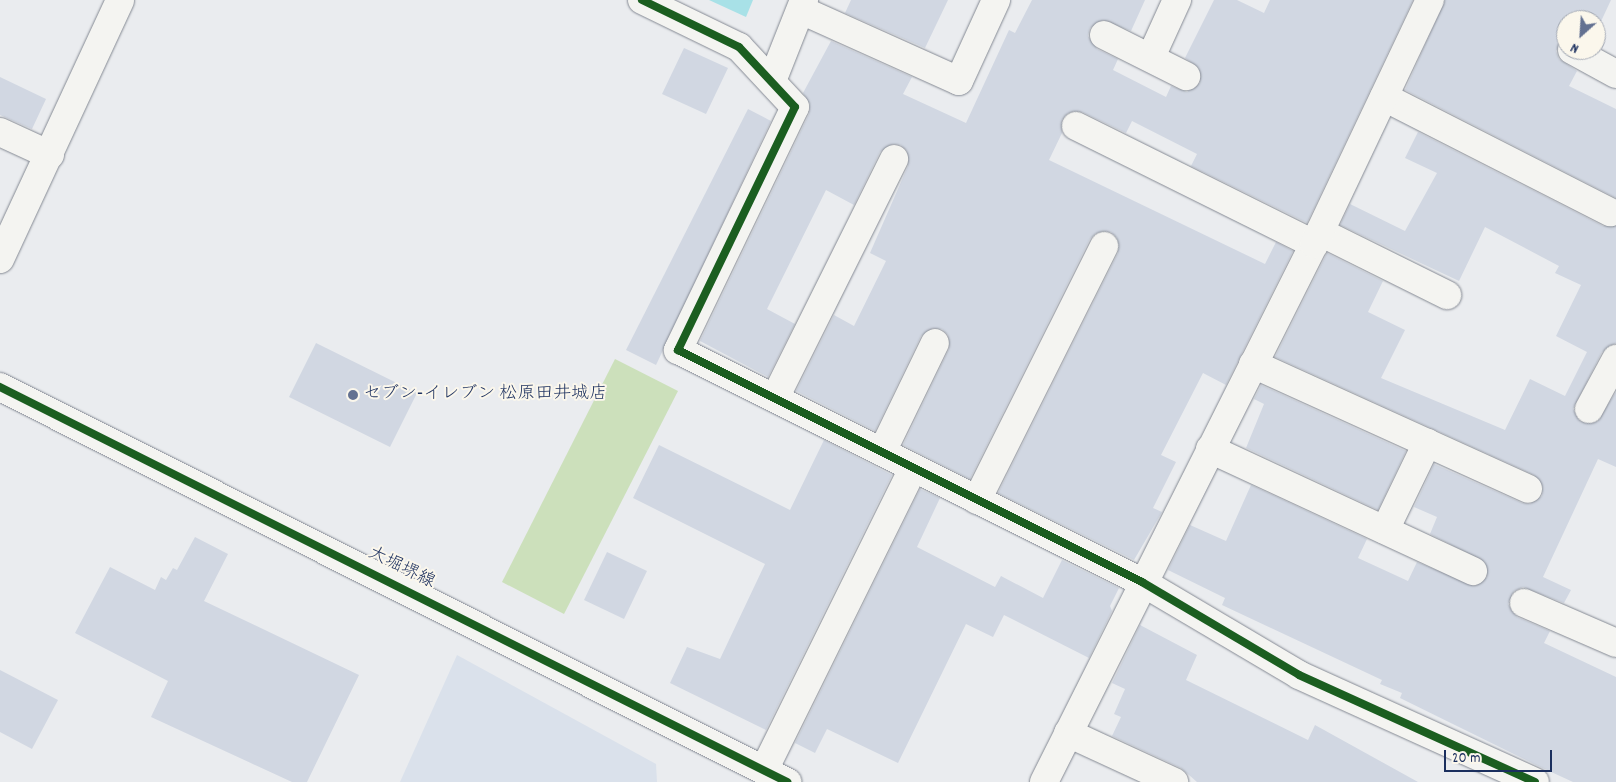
<!DOCTYPE html>
<meta charset="utf-8">
<style>
body{margin:0}
#map{position:relative;width:1616px;height:782px;overflow:hidden;background:#eaecef;font-family:Dekko,"Klee One",sans-serif}
div>[style]{position:absolute}
.built>*{inset:0;background:#dae1eb}
.green>*{inset:0;background:#cce0bb}
.water>*{inset:0;background:#a8e1e7}
.building>*{inset:0;background:#d1d7e2}
.roads{filter:drop-shadow(0 0 1px #848993) drop-shadow(0 0 1px #848993)}
.minor>*{height:28px;margin:-14px;padding:0 14px;transform-origin:14px;border-radius:14px;background:#f4f4f1}
.major>*{height:28px;margin:-14px;padding:0 14px;transform-origin:14px;border-radius:14px;background:#f4f4f1}
.cycleway>*{height:8px;margin:-4px;padding:0 4px;transform-origin:4px;border-radius:4px;background:#1b5e20}
.dots>*{width:14px;height:14px;translate:-50% -50%;box-sizing:border-box;border:2px solid #fbf7ec;border-radius:50%}
span{translate:-50% -50%;white-space:nowrap;text-align:center;line-height:1.15;-webkit-text-stroke:4px #fbf7ec;paint-order:stroke}
.poi-label{font-size:18px;color:#1b2f5e}
.left{translate:0 -50%;text-align:left}
.street-label{font-size:18px;color:#1b2f5e}
.north{position:absolute;left:1556px;top:10px;width:50px;height:50px;box-sizing:border-box;background:#fbf7ec;border:1px solid #a1a7b3;border-radius:50%;rotate:206deg;font-size:14px;font-weight:700;line-height:20px;text-align:center;color:#1b2f5e}
.north::after{content:'';display:block;margin:auto;width:18px;height:22px;background:#637191;clip-path:polygon(50% 0,100% 100%,50% 72%,0 100%)}
.scale{position:absolute;left:1444px;top:750px;width:108px;height:22px;box-sizing:border-box;border:2px solid #1b2f5e;border-top:0;padding-left:6px;font-size:15px;line-height:18px;white-space:nowrap;color:#1b2f5e;-webkit-text-stroke:4px #fbf7ec;paint-order:stroke}
</style>
<div id="map">
<div class="built">
<i style="clip-path:polygon(457px 655px,656px 764px,657px 782px,400px 782px)"></i>
</div>
<div class="green">
<i style="clip-path:polygon(615px 359px,678px 391px,564px 614px,502px 582px)"></i>
</div>
<div class="water">
<i style="clip-path:polygon(709px 0,753px 0,746px 17px)"></i>
</div>
<div class="building">
<i style="clip-path:polygon(851px 0,948px 0,925px 48px,845px 13px)"></i>
<i style="clip-path:polygon(1032px 0,1145px 0,1131px 31px,1103px 20px,1090px 28px,1088px 36px,1097px 49px,1118px 59px,1113px 70px,1166px 97px,1171px 86px,1187px 92px,1200px 83px,1199px 68px,1185px 58px,1214px 0,1237px 0,1264px 13px,1270px 0,1413px 0,1307px 223px,1191px 166px,1197px 154px,1132px 121px,1126px 133px,1082px 112px,1068px 113px,1062px 120px,1062px 133px,1049px 160px,1265px 264px,1276px 242px,1293px 251px,1226px 385px,1203px 373px,1161px 455px,1176px 462px,1153px 508px,1162px 512px,1134px 560px,998px 493px,1118px 253px,1117px 238px,1111px 232px,1096px 233px,1090px 239px,970px 479px,903px 445px,949px 349px,948px 335px,942px 329px,933px 328px,921px 336px,875px 431px,796px 391px,834px 315px,854px 326px,886px 261px,870px 253px,908px 166px,907px 151px,901px 145px,893px 144px,880px 152px,854px 205px,826px 190px,767px 309px,795px 324px,768px 377px,700px 341px,809px 114px,810px 104px,803px 93px,831px 41px,912px 77px,903px 94px,966px 123px,1009px 30px,1015px 33px)"></i>
<i style="clip-path:polygon(1445px 0,1611px 0,1596px 32px,1596px 20px,1566px 20px,1566px 36px,1556px 51px,1559px 59px,1577px 71px,1569px 86px,1616px 109px,1616px 198px,1405px 90px)"></i>
<i style="clip-path:polygon(684px 48px,728px 68px,706px 114px,662px 94px)"></i>
<i style="clip-path:polygon(0 77px,46px 99px,32px 129px,0 115px)"></i>
<i style="clip-path:polygon(748px 109px,771px 121px,656px 365px,626px 350px)"></i>
<i style="clip-path:polygon(1418px 132px,1603px 226px,1616px 226px,1616px 343px,1602px 352px,1573px 409px,1581px 422px,1597px 422px,1616px 392px,1616px 467px,1598px 459px,1543px 577px,1571px 590px,1564px 603px,1523px 587px,1514px 591px,1508px 604px,1517px 617px,1550px 631px,1544px 643px,1616px 677px,1616px 782px,1573px 782px,1536px 765px,1400px 698px,1402px 693px,1380px 684px,1382px 680px,1222px 605px,1225px 598px,1168px 570px,1190px 525px,1226px 541px,1251px 485px,1367px 539px,1358px 558px,1408px 581px,1417px 562px,1475px 586px,1487px 577px,1485px 562px,1430px 534px,1437px 517px,1414px 507px,1434px 464px,1522px 503px,1530px 504px,1542px 496px,1543px 487px,1534px 475px,1275px 357px,1327px 253px,1383px 281px,1368px 312px,1405px 330px,1381px 378px,1505px 430px,1530px 379px,1565px 396px,1587px 352px,1556px 336px,1581px 285px,1555px 273px,1559px 266px,1485px 227px,1459px 281px,1340px 225px,1350px 204px,1405px 231px,1437px 173px,1405px 158px)"></i>
<i style="clip-path:polygon(316px 343px,417px 393px,390px 447px,289px 397px)"></i>
<i style="clip-path:polygon(1261px 385px,1406px 451px,1378px 510px,1246px 448px,1264px 404px,1254px 399px)"></i>
<i style="clip-path:polygon(824px 440px,892px 475px,766px 730px,670px 683px,687px 647px,720px 659px,765px 564px,633px 498px,659px 445px,790px 510px)"></i>
<i style="clip-path:polygon(920px 489px,940px 498px,917px 547px,995px 587px,1001px 576px,1043px 598px,1062px 560px,1119px 588px,1110px 606px,1112px 611px,1089px 658px,1004px 615px,993px 637px,966px 624px,898px 763px,827px 729px,815px 753px,795px 743px)"></i>
<i style="clip-path:polygon(195px 537px,228px 554px,204px 601px,359px 675px,307px 782px,292px 782px,151px 717px,168px 681px,75px 633px,110px 567px,155px 590px,161px 577px,166px 580px,173px 568px,177px 570px)"></i>
<i style="clip-path:polygon(607px 552px,647px 571px,624px 619px,584px 600px)"></i>
<i style="clip-path:polygon(1140px 625px,1197px 655px,1186px 680px,1308px 740px,1315px 725px,1418px 782px,1197px 782px,1181px 768px,1112px 736px,1121px 717px,1114px 714px,1125px 689px,1112px 683px)"></i>
<i style="clip-path:polygon(0 670px,58px 700px,32px 749px,0 732px)"></i>
</div>
<div class="roads">
<div class="minor">
<i style="left:642px;top:0;width:108px;rotate:25.9deg"></i>
<i style="left:739px;top:47px;width:82px;rotate:47deg"></i>
<i style="left:795px;top:107px;width:270px;rotate:115.7deg"></i>
<i style="left:678px;top:350px;width:519px;rotate:26.57deg"></i>
<i style="left:1142px;top:582px;width:182px;rotate:30.6deg"></i>
<i style="left:1299px;top:675px;width:259px;rotate:24.4deg"></i>
<i style="left:801px;top:10px;width:173px;rotate:24.2deg"></i>
<i style="left:959px;top:81px;width:89px;rotate:-65.4deg"></i>
<i style="left:1104px;top:35px;width:92px;rotate:26.6deg"></i>
<i style="left:1572px;top:50px;width:50px;rotate:28.6deg"></i>
<i style="left:1151px;top:57px;width:63px;rotate:-65.5deg"></i>
<i style="left:772px;top:81px;width:87px;rotate:-68.4deg"></i>
<i style="left:1384px;top:97px;width:254px;rotate:27deg"></i>
<i style="left:1076px;top:126px;width:266px;rotate:26.4deg"></i>
<i style="left:0;top:132px;width:55px;rotate:24.7deg"></i>
<i style="left:1320px;top:232px;width:142px;rotate:26.4deg"></i>
<i style="left:0;top:259px;width:285px;rotate:-65.1deg"></i>
<i style="left:1253px;top:364px;width:302px;rotate:24.4deg"></i>
<i style="left:775px;top:398px;width:267px;rotate:-63.5deg"></i>
<i style="left:1589px;top:409px;width:57px;rotate:-61.6deg"></i>
<i style="left:1210px;top:449px;width:290px;rotate:24.9deg"></i>
<i style="left:882px;top:452px;width:121px;rotate:-64.1deg"></i>
<i style="left:977px;top:500px;width:284px;rotate:-63.4deg"></i>
<i style="left:1385px;top:530px;width:97px;rotate:-64.2deg"></i>
<i style="left:1524px;top:603px;width:100px;rotate:23.5deg"></i>
<i style="left:1068px;top:733px;width:117px;rotate:24.8deg"></i>
<i style="left:764px;top:770px;width:337px;rotate:-63.7deg"></i>
<i style="left:1044px;top:782px;width:602px;rotate:-63.35deg"></i>
<i style="left:1314px;top:244px;width:270px;rotate:-64.6deg"></i>
</div>
<div class="major">
<i style="left:0;top:387px;width:881px;rotate:26.65deg"></i>
</div>
</div>
<div class="cycleway">
<i style="left:642px;top:0;width:108px;rotate:25.9deg"></i>
<i style="left:739px;top:47px;width:82px;rotate:47deg"></i>
<i style="left:795px;top:107px;width:270px;rotate:115.7deg"></i>
<i style="left:678px;top:350px;width:519px;rotate:26.57deg"></i>
<i style="left:1142px;top:582px;width:182px;rotate:30.6deg"></i>
<i style="left:1299px;top:675px;width:259px;rotate:24.4deg"></i>
<i style="left:0;top:387px;width:881px;rotate:26.65deg"></i>
</div>
<div class="dots">
<i style="left:353px;top:395px;background:#637191"></i>
</div>
<div class="poi-label">
<span class="left" style="left:363px;top:395px">セブン-イレブン 松原田井城店</span>
</div>
<div class="street-label">
<span style="left:401px;top:569px;rotate:26deg">大堀堺線</span>
</div>
<div class="north">N</div>
<div class="scale">20 m</div>
</div>
